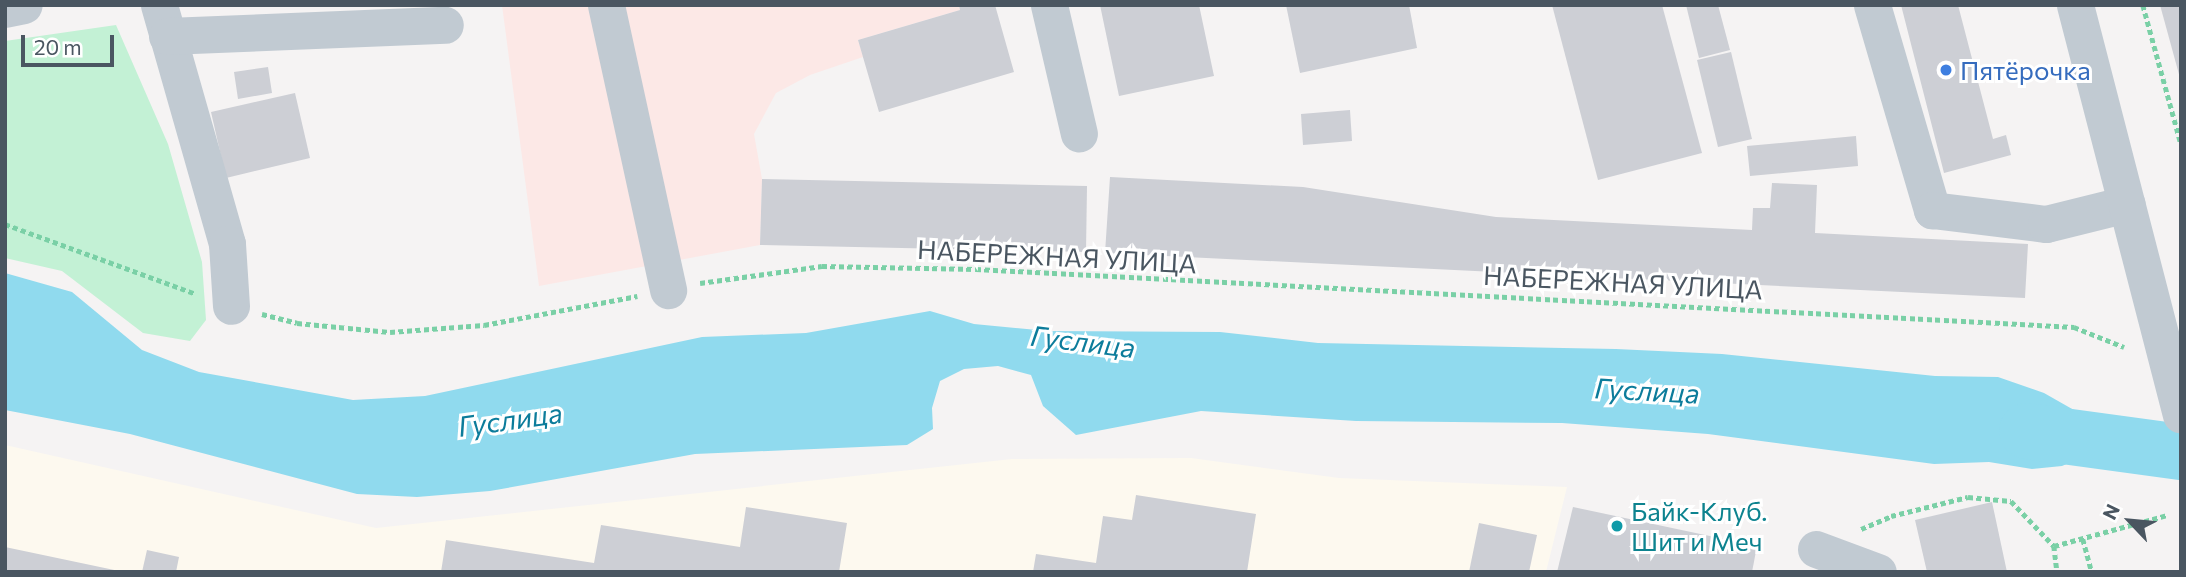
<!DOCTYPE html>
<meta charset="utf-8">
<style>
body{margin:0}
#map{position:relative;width:2186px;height:577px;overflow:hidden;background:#f5f3f3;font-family:Commissioner,sans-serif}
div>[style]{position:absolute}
.commercial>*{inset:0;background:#fdf9ef}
.medical>*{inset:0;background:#fce8e6}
.green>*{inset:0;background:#c3f1d5}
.water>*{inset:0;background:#90daee}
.river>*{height:56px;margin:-28px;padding:0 28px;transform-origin:28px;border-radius:28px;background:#90daee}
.building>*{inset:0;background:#cdcfd5}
.path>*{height:4.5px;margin-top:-2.25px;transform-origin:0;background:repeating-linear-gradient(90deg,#7ad0a6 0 5px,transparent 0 8.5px)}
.minor>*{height:37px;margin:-18.5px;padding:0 18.5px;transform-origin:18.5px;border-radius:18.5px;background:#c1cad2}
.dots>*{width:19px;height:19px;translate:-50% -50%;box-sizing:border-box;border:4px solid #fff;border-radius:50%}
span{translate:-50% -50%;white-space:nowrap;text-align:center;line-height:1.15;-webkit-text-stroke:6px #fff;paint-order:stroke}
.shop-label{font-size:26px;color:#366cbe}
.left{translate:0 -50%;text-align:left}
.street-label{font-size:26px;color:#4a5661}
.culture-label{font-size:26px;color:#0d838f}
.water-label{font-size:28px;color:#0c7c9b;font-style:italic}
.frame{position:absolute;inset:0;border:7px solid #4a5661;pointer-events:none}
.north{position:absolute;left:2095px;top:486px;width:70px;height:70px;-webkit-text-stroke:5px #fff;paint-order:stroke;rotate:296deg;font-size:19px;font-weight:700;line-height:28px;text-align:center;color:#4a5661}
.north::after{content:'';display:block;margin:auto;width:24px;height:32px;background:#4a5661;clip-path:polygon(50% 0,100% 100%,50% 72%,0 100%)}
.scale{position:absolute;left:21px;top:35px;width:93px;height:32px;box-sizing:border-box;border:4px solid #4a5661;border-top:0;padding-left:9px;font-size:21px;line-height:24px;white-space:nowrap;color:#4a5661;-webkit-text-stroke:5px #fff;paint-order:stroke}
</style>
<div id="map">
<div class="commercial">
<i style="clip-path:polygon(5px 445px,376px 528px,1012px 459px,1191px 458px,1339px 478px,1567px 487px,1546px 572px,5px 572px)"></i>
</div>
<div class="medical">
<i style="clip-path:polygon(502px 5px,959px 5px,960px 10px,858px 40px,863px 57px,810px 75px,776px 93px,754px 134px,762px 179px,760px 245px,539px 286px)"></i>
</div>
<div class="green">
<i style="clip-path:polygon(116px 25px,168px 144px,202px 262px,206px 320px,190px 341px,143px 333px,62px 271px,5px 258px,5px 41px)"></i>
</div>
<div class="water">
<i style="clip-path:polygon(5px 273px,72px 292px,142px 350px,199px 372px,353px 400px,425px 396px,702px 337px,806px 333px,930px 311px,974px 324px,1048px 331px,1220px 332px,1318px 343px,1616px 349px,1722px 354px,1935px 376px,1998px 377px,2044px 393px,2088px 418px,2109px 446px,2062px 466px,2032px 469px,1989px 462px,1934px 464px,1708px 434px,1562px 423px,1356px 421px,1201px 411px,1076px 435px,1043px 406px,1031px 375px,998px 366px,964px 369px,940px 381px,932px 408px,933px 429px,907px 445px,695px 454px,490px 491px,417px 497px,357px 494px,130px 434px,5px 410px)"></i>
</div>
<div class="river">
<i style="left:2027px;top:431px;width:155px;rotate:7.8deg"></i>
</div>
<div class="building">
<i style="clip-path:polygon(959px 5px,995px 5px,1014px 72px,879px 112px,858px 40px,960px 10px)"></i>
<i style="clip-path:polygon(1100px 5px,1199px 5px,1214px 76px,1119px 96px)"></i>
<i style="clip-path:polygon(1286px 5px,1409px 5px,1417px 48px,1300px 73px)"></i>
<i style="clip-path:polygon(1552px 5px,1662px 5px,1702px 153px,1598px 180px)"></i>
<i style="clip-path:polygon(1686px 5px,1718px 5px,1730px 50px,1699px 58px)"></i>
<i style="clip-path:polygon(1901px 5px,1958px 5px,1993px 139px,2006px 135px,2011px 155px,1944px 173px)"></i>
<i style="clip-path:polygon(2160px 5px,2181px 5px,2181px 78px,2180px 78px)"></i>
<i style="clip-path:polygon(1731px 52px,1752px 139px,1718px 147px,1697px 60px)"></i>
<i style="clip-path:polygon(268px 67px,272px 93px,238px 99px,234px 72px)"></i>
<i style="clip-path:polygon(295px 93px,310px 158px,226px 178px,211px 112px)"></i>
<i style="clip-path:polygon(1350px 110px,1352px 141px,1303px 145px,1301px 114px)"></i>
<i style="clip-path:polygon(1856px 136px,1858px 166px,1750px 176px,1747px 146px)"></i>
<i style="clip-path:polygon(1110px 177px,1303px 187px,1496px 217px,1752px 230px,1753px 208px,1770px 208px,1772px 183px,1817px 185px,1815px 233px,2028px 244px,2025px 298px,1105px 253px)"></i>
<i style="clip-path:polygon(762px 179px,1087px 186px,1086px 252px,760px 245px)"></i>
<i style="clip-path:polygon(1136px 495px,1256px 514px,1247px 572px,1033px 572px,1036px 554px,1096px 563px,1103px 516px,1132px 520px)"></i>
<i style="clip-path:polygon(1992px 502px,2007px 572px,1927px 572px,1915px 520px)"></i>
<i style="clip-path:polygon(746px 507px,847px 523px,839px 572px,441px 572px,446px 540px,594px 563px,601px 525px,740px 547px)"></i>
<i style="clip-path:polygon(1573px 507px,1757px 546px,1752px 572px,1557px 572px)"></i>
<i style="clip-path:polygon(1479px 523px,1537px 535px,1529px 572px,1469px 572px)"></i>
<i style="clip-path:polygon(5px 547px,119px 571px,119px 572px,5px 572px)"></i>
<i style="clip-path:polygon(147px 550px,179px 557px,176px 572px,142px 572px)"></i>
</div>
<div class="path">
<i style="left:2143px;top:5px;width:144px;rotate:74.7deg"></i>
<i style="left:5px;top:224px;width:203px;rotate:20.1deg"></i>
<i style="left:700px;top:283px;width:123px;rotate:-7.9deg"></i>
<i style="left:822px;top:266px;width:154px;rotate:1.1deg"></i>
<i style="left:976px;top:269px;width:1100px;rotate:3.02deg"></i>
<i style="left:2074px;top:327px;width:54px;rotate:21.8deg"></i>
<i style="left:262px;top:314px;width:36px;rotate:14deg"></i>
<i style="left:297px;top:323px;width:93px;rotate:5.5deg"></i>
<i style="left:390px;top:332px;width:94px;rotate:-4.3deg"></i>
<i style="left:484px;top:325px;width:156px;rotate:-10.7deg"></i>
<i style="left:1861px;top:529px;width:33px;rotate:-23deg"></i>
<i style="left:1891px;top:516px;width:79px;rotate:-13.9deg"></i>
<i style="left:1968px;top:497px;width:43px;rotate:5.3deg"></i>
<i style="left:2011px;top:501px;width:62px;rotate:46.3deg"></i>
<i style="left:2054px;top:546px;width:117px;rotate:-15.3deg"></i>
<i style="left:2083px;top:539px;width:34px;rotate:75deg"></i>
<i style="left:2054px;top:546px;width:26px;rotate:83deg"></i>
</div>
<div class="minor">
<i style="left:159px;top:5px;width:248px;rotate:74.1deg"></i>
<i style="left:227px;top:244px;width:62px;rotate:86.3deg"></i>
<i style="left:606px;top:5px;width:292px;rotate:77.7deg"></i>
<i style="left:1049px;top:5px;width:132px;rotate:76.9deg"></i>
<i style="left:1872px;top:5px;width:214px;rotate:73.7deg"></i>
<i style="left:1932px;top:210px;width:115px;rotate:7deg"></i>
<i style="left:2046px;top:224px;width:83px;rotate:-13.9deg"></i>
<i style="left:2075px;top:5px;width:423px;rotate:75.5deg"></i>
<i style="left:5px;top:9px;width:19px;rotate:-12deg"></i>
<i style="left:167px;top:36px;width:278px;rotate:-2.3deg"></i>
<i style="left:1816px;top:549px;width:66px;rotate:20.4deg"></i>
</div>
<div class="dots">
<i style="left:1946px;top:70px;background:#3f7fe0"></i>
<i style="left:1617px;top:526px;background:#0f9aa8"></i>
</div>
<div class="shop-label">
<span class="left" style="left:1960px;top:70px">Пятёрочка</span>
</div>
<div class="street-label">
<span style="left:1057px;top:256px;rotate:3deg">НАБЕРЕЖНАЯ УЛИЦА</span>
<span style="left:1623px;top:282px;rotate:3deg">НАБЕРЕЖНАЯ УЛИЦА</span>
</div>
<div class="culture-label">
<span class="left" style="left:1631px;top:526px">Байк-Клуб.<br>Шит и Меч</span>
</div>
<div class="water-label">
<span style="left:1083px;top:341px;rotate:7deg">Гуслица</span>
<span style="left:1647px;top:390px;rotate:3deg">Гуслица</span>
<span style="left:510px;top:419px;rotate:-8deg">Гуслица</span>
</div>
<div class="frame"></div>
<div class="north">N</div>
<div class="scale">20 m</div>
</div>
